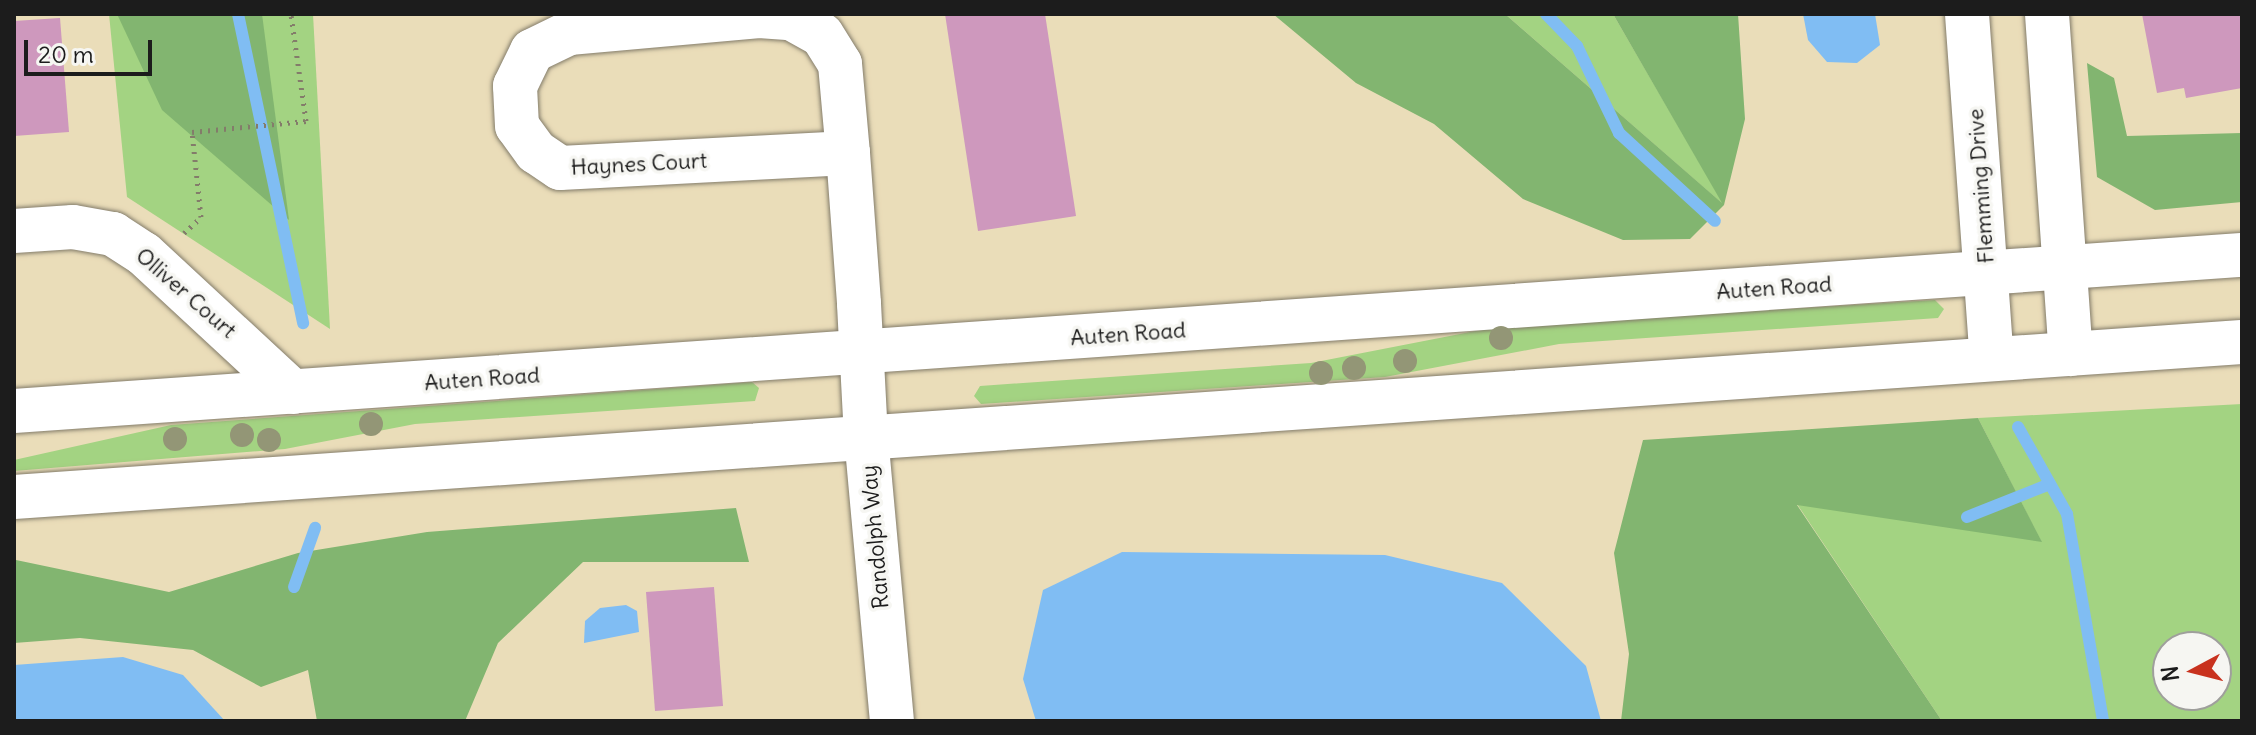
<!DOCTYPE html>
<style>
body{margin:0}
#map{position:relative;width:2256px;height:735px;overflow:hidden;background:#eaddb9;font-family:Delius,sans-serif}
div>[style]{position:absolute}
.green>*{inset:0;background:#a3d382}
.forest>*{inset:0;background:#82b570}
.water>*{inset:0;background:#80bdf3}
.stream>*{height:12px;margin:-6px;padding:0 6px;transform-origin:6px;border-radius:6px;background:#80bdf3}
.building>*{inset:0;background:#ce98bd}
.path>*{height:5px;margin-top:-2.5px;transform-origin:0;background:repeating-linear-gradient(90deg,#837c6a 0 2px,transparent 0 8px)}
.roads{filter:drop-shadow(0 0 2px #837c6a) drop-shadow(0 0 2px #837c6a)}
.minor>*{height:44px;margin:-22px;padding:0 22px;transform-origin:22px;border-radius:22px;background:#fff}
.trees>*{width:24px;height:24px;margin:-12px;border-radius:50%;background:#939676}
span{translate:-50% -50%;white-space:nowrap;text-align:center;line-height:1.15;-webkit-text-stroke:7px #f6f6f2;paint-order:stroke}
.street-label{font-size:22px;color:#1c1c1c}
.frame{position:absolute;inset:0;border:16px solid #1c1c1c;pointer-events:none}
.north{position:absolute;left:2152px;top:631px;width:80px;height:80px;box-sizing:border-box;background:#f6f6f2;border:2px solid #9f9f9c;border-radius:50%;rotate:263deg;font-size:22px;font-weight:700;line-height:32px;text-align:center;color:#1c1c1c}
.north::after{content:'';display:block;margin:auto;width:28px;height:36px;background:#c8321e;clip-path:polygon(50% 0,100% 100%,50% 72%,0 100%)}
.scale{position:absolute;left:24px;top:40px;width:128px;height:36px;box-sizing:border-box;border:4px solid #1c1c1c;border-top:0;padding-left:10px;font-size:24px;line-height:28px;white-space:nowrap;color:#1c1c1c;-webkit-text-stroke:6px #f6f6f2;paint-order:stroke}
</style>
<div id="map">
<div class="green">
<i style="clip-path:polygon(109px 14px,313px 14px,330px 329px,127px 197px)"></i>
<i style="clip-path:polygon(1505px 14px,1613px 14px,1724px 205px)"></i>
<i style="clip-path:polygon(1935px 300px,1944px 309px,1938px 318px,1559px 344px,1385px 377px,981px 404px,974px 396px,980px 386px,1311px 363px,1501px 326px)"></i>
<i style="clip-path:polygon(752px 382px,759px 388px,755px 401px,415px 424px,285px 449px,14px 471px,14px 460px,171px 425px)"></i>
<i style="clip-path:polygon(evenodd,2242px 404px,2242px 721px,1942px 721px,1797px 504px,2041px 541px,1978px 418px,2242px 404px,2168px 647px,2216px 647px,2216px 695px,2168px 695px,2168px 647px)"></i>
</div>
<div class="forest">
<i style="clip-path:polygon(117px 14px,262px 14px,289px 220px,162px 110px)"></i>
<i style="clip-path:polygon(1273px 14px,1505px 14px,1722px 203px,1613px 14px,1738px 14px,1745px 119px,1724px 205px,1690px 239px,1623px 240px,1523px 199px,1434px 124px,1356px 83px)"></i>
<i style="clip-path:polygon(2087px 63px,2114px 78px,2127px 136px,2242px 133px,2242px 202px,2155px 210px,2097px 177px)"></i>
<i style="clip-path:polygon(1978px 418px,2042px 542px,1797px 505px,1942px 721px,1621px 721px,1629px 654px,1614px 553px,1643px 440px)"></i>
<i style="clip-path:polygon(736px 508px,749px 562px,583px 562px,498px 643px,465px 721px,317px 721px,308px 670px,261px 687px,193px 650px,80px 638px,14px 643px,16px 560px,169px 592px,298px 553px,427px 532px)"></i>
</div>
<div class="water">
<i style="clip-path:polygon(1803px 14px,1875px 14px,1880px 45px,1857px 63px,1827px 62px,1808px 40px)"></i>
<i style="clip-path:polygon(1122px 552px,1385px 555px,1502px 583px,1586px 666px,1601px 721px,1036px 721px,1023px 679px,1043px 590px)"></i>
<i style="clip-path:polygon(626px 605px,637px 611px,639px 632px,584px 643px,585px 621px,600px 608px)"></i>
<i style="clip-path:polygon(123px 657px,183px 675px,225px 721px,14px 721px,14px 665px)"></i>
</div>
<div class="stream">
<i style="left:238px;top:14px;width:316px;rotate:78.1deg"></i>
<i style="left:1546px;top:14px;width:45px;rotate:45.9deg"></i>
<i style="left:1577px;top:46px;width:97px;rotate:64.2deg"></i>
<i style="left:1619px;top:133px;width:130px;rotate:42.5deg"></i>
<i style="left:2018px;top:427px;width:100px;rotate:60.6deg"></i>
<i style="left:2067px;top:514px;width:210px;rotate:80.1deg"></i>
<i style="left:1967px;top:517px;width:89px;rotate:-21.7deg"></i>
<i style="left:294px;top:587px;width:63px;rotate:-70.4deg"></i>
</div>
<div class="building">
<i style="clip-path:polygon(945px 14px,1045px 14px,1076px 216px,978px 231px)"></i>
<i style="clip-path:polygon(2142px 14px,2242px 14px,2242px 88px,2186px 98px,2184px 88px,2157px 93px)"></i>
<i style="clip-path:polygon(60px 18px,69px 132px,14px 136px,14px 21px)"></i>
<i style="clip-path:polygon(714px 587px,723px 706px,655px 711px,646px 592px)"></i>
</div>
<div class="path">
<i style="left:184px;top:233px;width:23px;rotate:-43deg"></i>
<i style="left:201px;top:217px;width:85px;rotate:-96deg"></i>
<i style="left:192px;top:132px;width:115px;rotate:-5.5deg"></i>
<i style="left:306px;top:121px;width:108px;rotate:-98deg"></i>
</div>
<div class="roads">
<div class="minor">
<i style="left:1967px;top:14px;width:346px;rotate:85.9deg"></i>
<i style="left:2047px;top:14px;width:341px;rotate:86deg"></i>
<i style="left:848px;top:153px;width:288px;rotate:177deg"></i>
<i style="left:560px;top:168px;width:29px;rotate:-146deg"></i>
<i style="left:536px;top:152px;width:32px;rotate:-126deg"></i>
<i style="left:517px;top:126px;width:40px;rotate:-92.9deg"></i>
<i style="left:515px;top:86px;width:39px;rotate:-64deg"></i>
<i style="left:532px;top:51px;width:41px;rotate:-25.9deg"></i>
<i style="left:569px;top:33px;width:191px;rotate:-5.1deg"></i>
<i style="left:759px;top:16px;width:32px;rotate:4deg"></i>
<i style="left:791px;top:18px;width:35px;rotate:29deg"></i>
<i style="left:822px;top:35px;width:34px;rotate:58deg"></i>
<i style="left:840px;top:64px;width:89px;rotate:84.9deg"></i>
<i style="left:848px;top:153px;width:151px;rotate:85.8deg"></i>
<i style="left:859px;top:304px;width:132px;rotate:87deg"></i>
<i style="left:866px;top:436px;width:286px;rotate:84.8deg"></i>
<i style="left:14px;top:231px;width:59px;rotate:-3.9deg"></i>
<i style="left:73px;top:227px;width:41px;rotate:9.9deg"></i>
<i style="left:113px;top:234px;width:37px;rotate:33deg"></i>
<i style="left:144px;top:254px;width:203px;rotate:42.8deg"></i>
<i style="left:14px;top:411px;width:2233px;rotate:-4.01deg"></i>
<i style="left:14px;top:497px;width:2233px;rotate:-3.98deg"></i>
</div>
</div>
<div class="trees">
<i style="left:1501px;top:338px"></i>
<i style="left:1405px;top:361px"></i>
<i style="left:1354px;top:368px"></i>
<i style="left:1321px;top:373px"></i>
<i style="left:371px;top:424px"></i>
<i style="left:242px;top:435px"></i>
<i style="left:175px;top:439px"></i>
<i style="left:269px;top:440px"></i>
</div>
<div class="street-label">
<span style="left:639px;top:164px;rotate:-3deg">Haynes Court</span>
<span style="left:1981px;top:186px;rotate:-94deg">Flemming Drive</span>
<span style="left:1774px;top:288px;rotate:-4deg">Auten Road</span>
<span style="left:186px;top:293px;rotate:41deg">Olliver Court</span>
<span style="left:1128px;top:334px;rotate:-4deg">Auten Road</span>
<span style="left:482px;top:379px;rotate:-4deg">Auten Road</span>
<span style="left:875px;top:537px;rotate:-95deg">Randolph Way</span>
</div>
<div class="frame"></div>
<div class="north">N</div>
<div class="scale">20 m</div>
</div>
